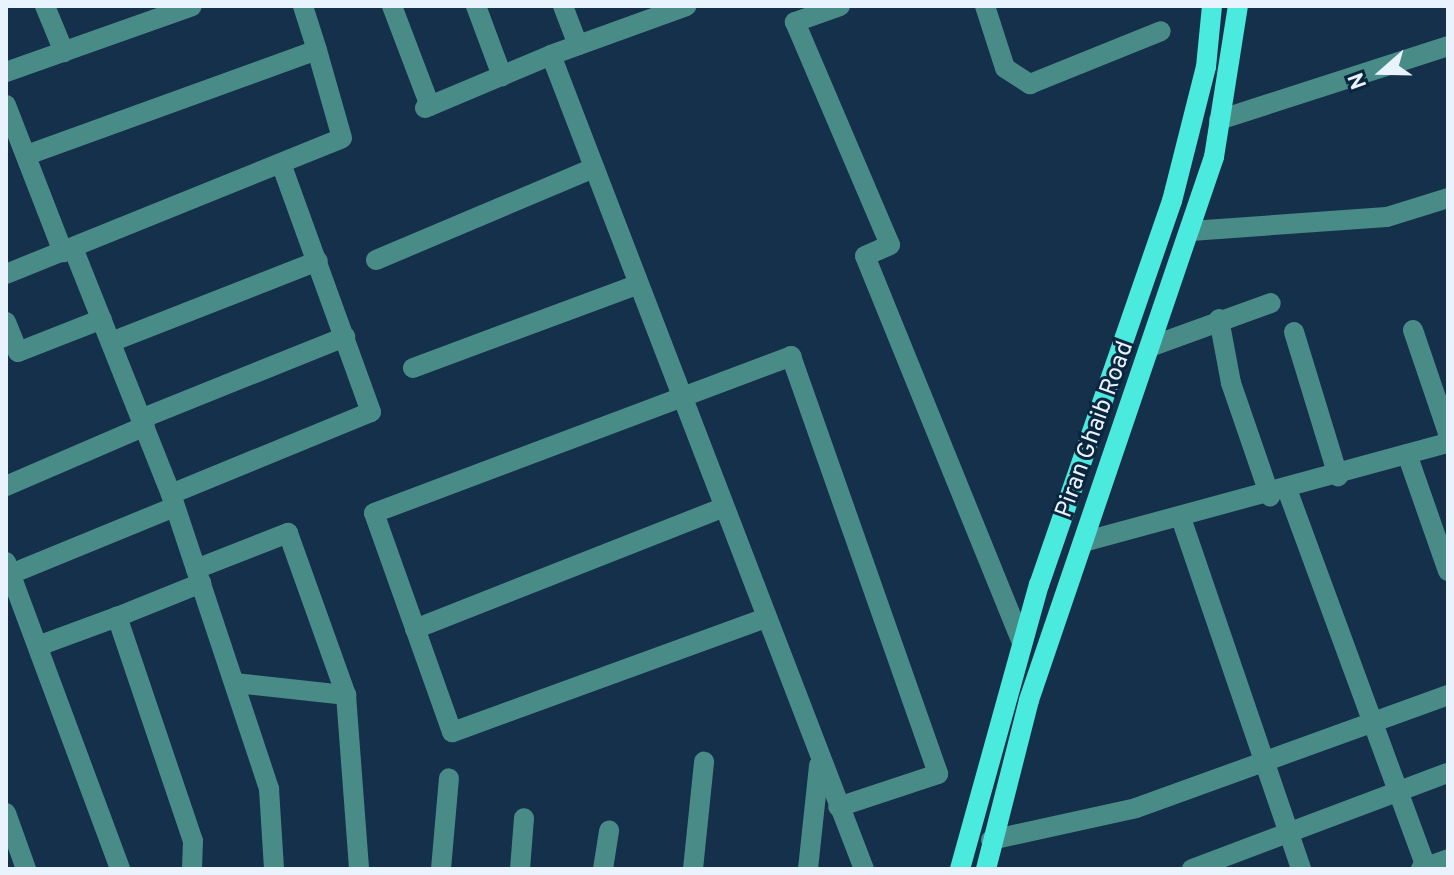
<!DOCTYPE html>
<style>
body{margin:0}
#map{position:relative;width:1454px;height:875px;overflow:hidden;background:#15304a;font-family:Overpass,sans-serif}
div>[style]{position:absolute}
.minor>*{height:20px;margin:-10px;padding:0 10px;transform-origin:10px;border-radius:10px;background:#498c87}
.major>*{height:20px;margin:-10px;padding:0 10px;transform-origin:10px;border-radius:10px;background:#4beadf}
span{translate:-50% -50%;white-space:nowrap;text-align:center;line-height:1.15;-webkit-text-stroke:6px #0a263f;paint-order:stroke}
.street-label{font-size:24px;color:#e9f3fd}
.frame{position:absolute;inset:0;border:8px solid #e9f3fd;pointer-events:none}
.north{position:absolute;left:1342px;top:32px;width:80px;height:80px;-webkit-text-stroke:6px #0a263f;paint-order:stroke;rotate:250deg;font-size:22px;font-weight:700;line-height:32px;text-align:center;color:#e9f3fd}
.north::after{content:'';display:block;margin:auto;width:28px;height:36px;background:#e9f3fd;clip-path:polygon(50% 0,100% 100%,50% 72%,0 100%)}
</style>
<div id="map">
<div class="minor">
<i style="left:45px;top:6px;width:50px;rotate:67.6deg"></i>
<i style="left:392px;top:6px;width:107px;rotate:69.2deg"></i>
<i style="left:476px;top:6px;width:75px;rotate:69.6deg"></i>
<i style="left:563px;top:6px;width:42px;rotate:69deg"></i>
<i style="left:840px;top:6px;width:48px;rotate:160.4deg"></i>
<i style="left:795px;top:22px;width:242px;rotate:66.9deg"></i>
<i style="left:890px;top:245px;width:27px;rotate:156deg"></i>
<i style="left:865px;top:256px;width:415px;rotate:67.9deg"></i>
<i style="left:985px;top:6px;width:65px;rotate:72.1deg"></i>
<i style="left:1005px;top:68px;width:30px;rotate:33deg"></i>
<i style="left:1030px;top:84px;width:141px;rotate:-22deg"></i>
<i style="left:551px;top:55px;width:144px;rotate:-19.9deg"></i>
<i style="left:6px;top:72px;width:197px;rotate:-19.5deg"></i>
<i style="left:6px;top:105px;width:158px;rotate:68.8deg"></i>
<i style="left:425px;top:108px;width:137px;rotate:-22.8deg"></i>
<i style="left:551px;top:55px;width:872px;rotate:68.97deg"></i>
<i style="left:1219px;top:120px;width:241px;rotate:-17.9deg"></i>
<i style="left:27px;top:155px;width:308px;rotate:-19.9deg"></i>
<i style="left:317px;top:50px;width:46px;rotate:-107.7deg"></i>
<i style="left:1191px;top:231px;width:196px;rotate:-4.1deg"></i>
<i style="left:1387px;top:217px;width:64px;rotate:-17.3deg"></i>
<i style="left:73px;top:248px;width:265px;rotate:68.3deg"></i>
<i style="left:171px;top:494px;width:311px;rotate:71.6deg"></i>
<i style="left:269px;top:789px;width:80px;rotate:86.4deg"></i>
<i style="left:376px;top:260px;width:237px;rotate:-22.9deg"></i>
<i style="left:6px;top:274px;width:362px;rotate:-22deg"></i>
<i style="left:342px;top:138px;width:91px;rotate:-105.9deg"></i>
<i style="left:1219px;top:319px;width:65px;rotate:79.4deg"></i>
<i style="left:1231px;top:383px;width:120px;rotate:71deg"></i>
<i style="left:6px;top:322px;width:32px;rotate:68deg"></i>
<i style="left:18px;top:352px;width:90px;rotate:-21.4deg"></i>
<i style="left:1413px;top:330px;width:109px;rotate:71.2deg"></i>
<i style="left:1294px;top:332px;width:151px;rotate:73deg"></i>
<i style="left:111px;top:342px;width:222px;rotate:-21.4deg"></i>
<i style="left:1155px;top:345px;width:123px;rotate:-19.9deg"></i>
<i style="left:413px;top:368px;width:238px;rotate:-20.4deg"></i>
<i style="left:143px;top:418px;width:218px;rotate:-21.9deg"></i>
<i style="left:1407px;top:454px;width:124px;rotate:70.7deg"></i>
<i style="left:6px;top:486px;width:151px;rotate:-23.3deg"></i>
<i style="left:1288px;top:492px;width:402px;rotate:69.8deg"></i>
<i style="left:171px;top:494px;width:216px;rotate:-22.3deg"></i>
<i style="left:371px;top:412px;width:262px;rotate:-109.9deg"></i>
<i style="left:1181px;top:518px;width:371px;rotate:71.1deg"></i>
<i style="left:1083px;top:542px;width:378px;rotate:-15.2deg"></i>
<i style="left:6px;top:562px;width:327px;rotate:69.6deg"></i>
<i style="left:196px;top:569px;width:99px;rotate:-21.4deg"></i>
<i style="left:288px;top:533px;width:172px;rotate:70.3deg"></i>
<i style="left:346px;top:695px;width:174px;rotate:85.7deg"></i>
<i style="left:6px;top:576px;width:182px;rotate:-22.3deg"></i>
<i style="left:766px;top:618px;width:334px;rotate:160deg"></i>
<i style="left:452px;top:732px;width:232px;rotate:-109.6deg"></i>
<i style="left:374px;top:513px;width:446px;rotate:-20.6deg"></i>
<i style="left:791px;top:356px;width:443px;rotate:70.6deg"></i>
<i style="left:938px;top:774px;width:105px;rotate:161.7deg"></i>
<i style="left:415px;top:629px;width:330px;rotate:-21.5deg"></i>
<i style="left:38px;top:646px;width:84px;rotate:-20.2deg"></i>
<i style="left:235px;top:683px;width:112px;rotate:6.2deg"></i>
<i style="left:6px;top:813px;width:59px;rotate:70.3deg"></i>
<i style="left:991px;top:840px;width:148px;rotate:-12.4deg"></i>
<i style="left:1136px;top:808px;width:332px;rotate:-19.9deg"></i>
<i style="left:192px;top:869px;width:28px;rotate:-88deg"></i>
<i style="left:193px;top:841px;width:237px;rotate:-108.7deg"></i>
<i style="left:117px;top:617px;width:91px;rotate:-22deg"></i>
<i style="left:441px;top:869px;width:91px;rotate:-85deg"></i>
<i style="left:520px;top:869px;width:51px;rotate:-85.5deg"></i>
<i style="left:603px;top:869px;width:39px;rotate:-81deg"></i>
<i style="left:693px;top:869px;width:108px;rotate:-84.1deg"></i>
<i style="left:808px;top:869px;width:104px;rotate:-83.9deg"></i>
<i style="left:1192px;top:869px;width:273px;rotate:-20.6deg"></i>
<i style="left:1421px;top:869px;width:29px;rotate:-20deg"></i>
</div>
<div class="major">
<i style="left:960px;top:869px;width:295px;rotate:-74.5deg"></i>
<i style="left:1039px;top:585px;width:406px;rotate:-70.9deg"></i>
<i style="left:1172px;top:201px;width:138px;rotate:-75.8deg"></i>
<i style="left:1206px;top:67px;width:61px;rotate:-84.4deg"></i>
<i style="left:986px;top:869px;width:174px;rotate:-75.7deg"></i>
<i style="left:1029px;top:700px;width:574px;rotate:-71.19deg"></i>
<i style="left:1214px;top:157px;width:153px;rotate:-81deg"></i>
</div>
<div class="street-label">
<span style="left:1096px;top:430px;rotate:-70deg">Piran Ghaib Road</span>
</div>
<div class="frame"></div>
<div class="north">N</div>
</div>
